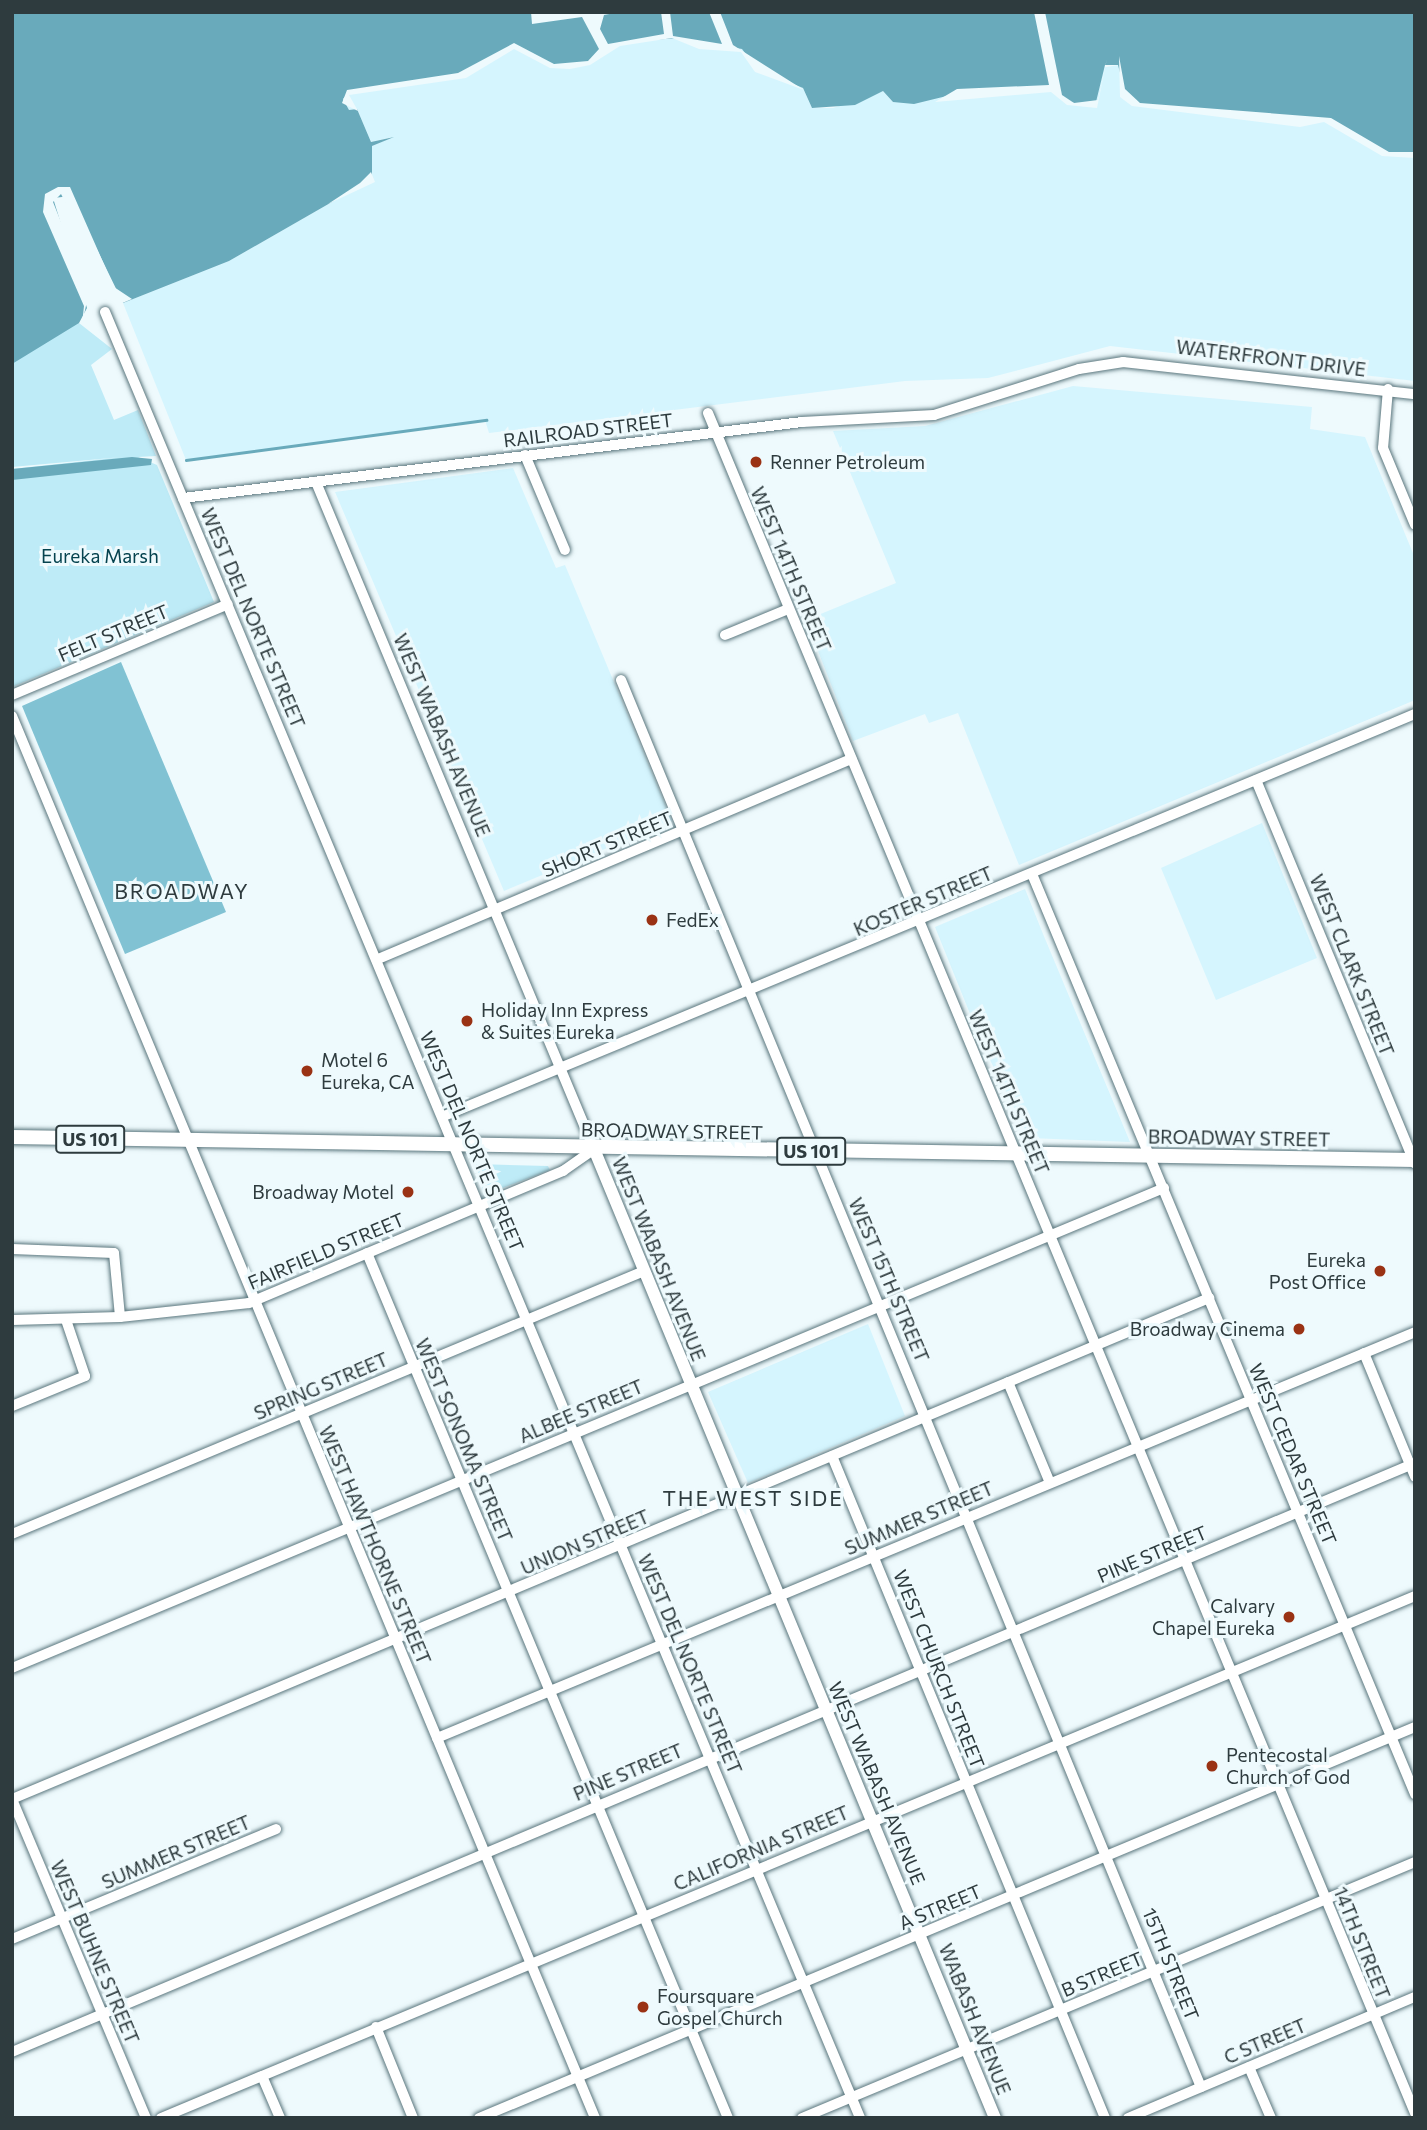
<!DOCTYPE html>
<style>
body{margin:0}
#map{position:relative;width:1427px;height:2130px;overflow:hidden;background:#eefafd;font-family:Commissioner,sans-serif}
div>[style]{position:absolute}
.built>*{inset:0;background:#d5f5fe}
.green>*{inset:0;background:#beebf7}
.forest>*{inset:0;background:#81c2d3}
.water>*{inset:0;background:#69aabb}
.pier>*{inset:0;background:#eefafd}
.stream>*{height:2.5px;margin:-1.25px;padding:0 1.25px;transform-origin:1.25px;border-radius:1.25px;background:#69aabb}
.roads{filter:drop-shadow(0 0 2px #5a767d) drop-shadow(0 0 2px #5a767d)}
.minor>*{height:10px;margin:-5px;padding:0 5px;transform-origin:5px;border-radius:5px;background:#fff}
.major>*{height:12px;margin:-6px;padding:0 6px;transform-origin:6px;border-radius:6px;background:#fff}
.highway>*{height:14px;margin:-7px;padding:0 7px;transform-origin:7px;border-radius:7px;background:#fff}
.dots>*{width:19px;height:19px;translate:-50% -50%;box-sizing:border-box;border:4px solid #eefafd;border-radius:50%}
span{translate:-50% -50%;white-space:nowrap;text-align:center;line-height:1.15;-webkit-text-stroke:6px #eefafd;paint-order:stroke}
.shield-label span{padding:2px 5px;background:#eefafd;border:2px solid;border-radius:5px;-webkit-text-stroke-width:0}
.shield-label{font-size:18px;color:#2e3b3e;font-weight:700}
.street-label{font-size:19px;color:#2e3b3e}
.poi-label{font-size:19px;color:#2e3b3e}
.left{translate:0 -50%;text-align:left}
.right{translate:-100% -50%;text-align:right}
.park-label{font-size:19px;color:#05434f}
.neighbourhood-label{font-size:21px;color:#2e3b3e;letter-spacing:2px}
.frame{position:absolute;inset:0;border:14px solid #2e3b3e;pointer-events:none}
</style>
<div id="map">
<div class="built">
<i style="clip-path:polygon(677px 38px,743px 49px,803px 88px,812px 108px,833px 108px,883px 91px,893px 102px,1119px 65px,1325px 118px,1415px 154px,1415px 381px,1110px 346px,988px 378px,905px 381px,489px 433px,485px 420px,186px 460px,123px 303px,229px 261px,372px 179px,372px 146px,393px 137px,371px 142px,357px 109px,349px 110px,343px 99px,350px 91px,515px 44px)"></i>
<i style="clip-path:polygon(1073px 386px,1312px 407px,1310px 429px,1365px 437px,1415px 558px,1415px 700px,1019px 865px,958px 713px,929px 723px,925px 714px,853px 741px,806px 620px,896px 583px,833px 431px,925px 426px)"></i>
<i style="clip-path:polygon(513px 468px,556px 568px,565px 565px,672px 821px,504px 891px,335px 492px)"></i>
<i style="clip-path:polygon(1262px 823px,1317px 958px,1216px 1000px,1161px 868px)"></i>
<i style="clip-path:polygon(1025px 889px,1043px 934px,1130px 1142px,1029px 1138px,983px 1046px,935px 927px)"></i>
<i style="clip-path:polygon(868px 1324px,905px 1416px,748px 1483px,708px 1392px)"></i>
</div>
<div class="green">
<i style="clip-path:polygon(514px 43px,361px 81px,45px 194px,79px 323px,112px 349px,91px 365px,114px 420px,138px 410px,156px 456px,138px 457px,157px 465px,214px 602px,12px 687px,12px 469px,122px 457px,12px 467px,12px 117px)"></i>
<i style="clip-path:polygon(476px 1164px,548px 1166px,550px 1170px,484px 1195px)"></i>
</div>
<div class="forest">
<i style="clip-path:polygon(121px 662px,226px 912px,125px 954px,22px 706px)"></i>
</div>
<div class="water">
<i style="clip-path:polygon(12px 12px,1415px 12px,1415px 154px,1387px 154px,1325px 118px,1301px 124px,1139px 105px,1127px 100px,1118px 65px,1105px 65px,1095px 106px,1068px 102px,1048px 89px,963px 92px,914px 104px,893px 102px,883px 91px,855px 105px,812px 108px,803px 88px,757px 69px,742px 49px,677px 38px,618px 43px,586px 65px,556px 67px,515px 45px,460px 77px,350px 91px,343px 99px,349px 110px,357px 109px,371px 142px,394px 137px,372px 146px,372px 179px,229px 261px,123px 303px,71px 196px,53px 198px,87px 308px,79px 323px,12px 364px)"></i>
<i style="clip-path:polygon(132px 457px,152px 459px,151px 465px,12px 480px,12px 469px)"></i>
</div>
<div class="pier">
<i style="clip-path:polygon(531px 12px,620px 12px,604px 15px,600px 29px,608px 44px,664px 34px,661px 12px,670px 12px,673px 36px,722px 44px,709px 12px,720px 12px,733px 45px,804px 90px,755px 72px,741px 52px,699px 49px,672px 38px,620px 46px,590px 65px,570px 69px,550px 68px,514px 49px,466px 78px,349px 95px,358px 111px,342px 103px,347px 90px,458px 73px,514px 43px,554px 64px,588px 61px,599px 49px,582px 17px,532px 24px)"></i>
<i style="clip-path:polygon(1034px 12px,1045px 12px,1062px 95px,1074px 103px,1098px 100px,1107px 58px,1097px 108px,1067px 105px,1051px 92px,935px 102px,957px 89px,1049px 85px)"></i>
<i style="clip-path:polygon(1119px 56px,1125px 89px,1140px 103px,1331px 118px,1389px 152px,1415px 152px,1415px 158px,1382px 156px,1324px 122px,1300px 127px,1132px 106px,1120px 97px)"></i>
<i style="clip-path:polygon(371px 172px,375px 182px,328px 204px,360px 183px)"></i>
<i style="clip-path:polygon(58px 187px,70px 187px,114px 287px,132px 299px,120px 304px,114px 298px,61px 194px,53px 202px,89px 292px,82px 324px,84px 306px,43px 212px,45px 194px)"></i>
</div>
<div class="stream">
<i style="left:186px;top:460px;width:303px;rotate:-7.6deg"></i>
</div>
<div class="roads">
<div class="minor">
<i style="left:105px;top:312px;width:1957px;rotate:67.31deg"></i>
<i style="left:1388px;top:389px;width:59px;rotate:94.8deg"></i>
<i style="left:1383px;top:448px;width:83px;rotate:67.4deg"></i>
<i style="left:708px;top:413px;width:1841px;rotate:67.42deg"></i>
<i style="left:525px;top:455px;width:103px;rotate:67.2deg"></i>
<i style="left:183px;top:498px;width:624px;rotate:-7deg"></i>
<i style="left:802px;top:422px;width:132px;rotate:-3deg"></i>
<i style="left:934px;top:415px;width:152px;rotate:-17.6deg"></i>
<i style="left:1079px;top:369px;width:45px;rotate:-9deg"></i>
<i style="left:1123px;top:362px;width:294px;rotate:6.3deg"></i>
<i style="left:725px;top:635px;width:68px;rotate:-22.4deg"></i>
<i style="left:621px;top:680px;width:1522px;rotate:67.6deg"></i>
<i style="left:12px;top:695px;width:234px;rotate:-22.8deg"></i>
<i style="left:12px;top:716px;width:1518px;rotate:67.42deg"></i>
<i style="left:1256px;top:780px;width:415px;rotate:67.5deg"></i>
<i style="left:1032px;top:874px;width:997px;rotate:67.4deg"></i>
<i style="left:378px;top:959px;width:514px;rotate:-22.92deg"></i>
<i style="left:444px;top:1116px;width:1051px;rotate:-22.49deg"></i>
<i style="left:12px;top:1249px;width:102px;rotate:2.2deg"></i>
<i style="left:114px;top:1253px;width:64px;rotate:84.6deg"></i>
<i style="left:367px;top:1253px;width:937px;rotate:67.35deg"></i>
<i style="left:12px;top:1320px;width:108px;rotate:-1.6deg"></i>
<i style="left:120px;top:1317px;width:130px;rotate:-6.2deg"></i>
<i style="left:249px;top:1303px;width:341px;rotate:-22.8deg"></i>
<i style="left:563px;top:1171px;width:38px;rotate:-35deg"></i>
<i style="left:594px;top:1149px;width:723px;rotate:-112.63deg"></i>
<i style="left:1364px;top:1353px;width:134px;rotate:67.6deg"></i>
<i style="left:1008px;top:1382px;width:109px;rotate:67.4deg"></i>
<i style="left:12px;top:1406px;width:79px;rotate:-22.3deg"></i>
<i style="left:85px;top:1376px;width:59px;rotate:-108.7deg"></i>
<i style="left:832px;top:1456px;width:716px;rotate:67.59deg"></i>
<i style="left:12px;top:1534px;width:685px;rotate:-22.59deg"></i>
<i style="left:12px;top:1668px;width:1248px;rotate:-22.62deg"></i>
<i style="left:437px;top:1738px;width:1059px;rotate:-22.54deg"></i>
<i style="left:12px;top:1939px;width:286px;rotate:-22.6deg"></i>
<i style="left:376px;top:2027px;width:98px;rotate:67.9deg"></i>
<i style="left:12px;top:2052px;width:1522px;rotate:-22.77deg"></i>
<i style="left:1249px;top:2067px;width:56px;rotate:66.7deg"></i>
<i style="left:262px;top:2076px;width:46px;rotate:66.8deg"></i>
<i style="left:146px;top:2118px;width:346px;rotate:-112.8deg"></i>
<i style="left:12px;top:1799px;width:1298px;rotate:-22.71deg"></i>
<i style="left:161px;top:2118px;width:1358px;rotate:-22.6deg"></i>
<i style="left:479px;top:2118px;width:1014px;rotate:-22.67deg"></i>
<i style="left:802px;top:2118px;width:664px;rotate:-22.67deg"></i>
<i style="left:1128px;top:2118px;width:311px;rotate:-22.9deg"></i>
</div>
<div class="major">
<i style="left:594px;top:1149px;width:1049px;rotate:67.52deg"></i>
</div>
<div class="highway">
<i style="left:12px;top:1137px;width:1403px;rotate:0.94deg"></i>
</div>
</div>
<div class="dots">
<i style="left:756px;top:462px;background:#9a3214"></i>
<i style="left:652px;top:920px;background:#9a3214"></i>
<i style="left:467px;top:1021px;background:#9a3214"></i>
<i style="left:307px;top:1071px;background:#9a3214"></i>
<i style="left:408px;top:1192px;background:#9a3214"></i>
<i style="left:1380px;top:1271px;background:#9a3214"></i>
<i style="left:1299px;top:1329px;background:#9a3214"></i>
<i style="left:1289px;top:1617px;background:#9a3214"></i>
<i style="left:1212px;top:1766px;background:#9a3214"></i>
<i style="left:643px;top:2007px;background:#9a3214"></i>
</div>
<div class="shield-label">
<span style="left:90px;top:1139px">US 101</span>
<span style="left:811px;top:1151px">US 101</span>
</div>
<div class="street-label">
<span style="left:1271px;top:358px;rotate:7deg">WATERFRONT DRIVE</span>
<span style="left:588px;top:430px;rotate:-7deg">RAILROAD STREET</span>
<span style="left:791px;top:569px;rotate:67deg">WEST 14TH STREET</span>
<span style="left:253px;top:618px;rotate:67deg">WEST DEL NORTE STREET</span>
<span style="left:113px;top:633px;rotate:-23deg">FELT STREET</span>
<span style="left:442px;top:735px;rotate:67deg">WEST WABASH AVENUE</span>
<span style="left:607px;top:844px;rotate:-23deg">SHORT STREET</span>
<span style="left:923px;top:901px;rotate:-23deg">KOSTER STREET</span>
<span style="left:1352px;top:965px;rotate:68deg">WEST CLARK STREET</span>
<span style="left:1009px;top:1092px;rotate:67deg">WEST 14TH STREET</span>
<span style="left:672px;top:1131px;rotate:1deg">BROADWAY STREET</span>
<span style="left:1239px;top:1138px;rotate:1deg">BROADWAY STREET</span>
<span style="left:472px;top:1141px;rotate:67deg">WEST DEL NORTE STREET</span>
<span style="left:326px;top:1251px;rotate:-23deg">FAIRFIELD STREET</span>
<span style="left:659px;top:1259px;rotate:68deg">WEST WABASH AVENUE</span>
<span style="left:889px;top:1280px;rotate:67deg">WEST 15TH STREET</span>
<span style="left:321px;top:1386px;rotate:-23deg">SPRING STREET</span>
<span style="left:581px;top:1411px;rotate:-23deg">ALBEE STREET</span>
<span style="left:464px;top:1440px;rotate:67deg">WEST SONOMA STREET</span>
<span style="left:1293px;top:1454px;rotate:67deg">WEST CEDAR STREET</span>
<span style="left:919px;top:1518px;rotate:-23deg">SUMMER STREET</span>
<span style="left:585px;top:1542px;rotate:-23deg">UNION STREET</span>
<span style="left:375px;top:1545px;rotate:67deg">WEST HAWTHORNE STREET</span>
<span style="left:1152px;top:1554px;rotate:-23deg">PINE STREET</span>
<span style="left:690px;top:1664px;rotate:67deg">WEST DEL NORTE STREET</span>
<span style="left:939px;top:1669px;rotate:68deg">WEST CHURCH STREET</span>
<span style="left:628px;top:1772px;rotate:-23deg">PINE STREET</span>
<span style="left:877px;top:1783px;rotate:67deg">WEST WABASH AVENUE</span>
<span style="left:761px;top:1848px;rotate:-23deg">CALIFORNIA STREET</span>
<span style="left:176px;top:1852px;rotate:-23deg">SUMMER STREET</span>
<span style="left:940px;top:1907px;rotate:-23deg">A STREET</span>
<span style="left:1362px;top:1943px;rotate:68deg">14TH STREET</span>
<span style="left:95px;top:1952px;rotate:67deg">WEST BUHNE STREET</span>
<span style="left:1171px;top:1964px;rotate:68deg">15TH STREET</span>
<span style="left:1102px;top:1974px;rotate:-23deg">B STREET</span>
<span style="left:975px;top:2019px;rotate:68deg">WABASH AVENUE</span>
<span style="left:1265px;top:2041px;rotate:-23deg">C STREET</span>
</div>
<div class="poi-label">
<span class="left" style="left:770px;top:462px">Renner Petroleum</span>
<span class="left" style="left:666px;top:920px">FedEx</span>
<span class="left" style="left:481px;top:1021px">Holiday Inn Express<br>&amp; Suites Eureka</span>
<span class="left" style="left:321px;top:1071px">Motel 6<br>Eureka, CA</span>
<span class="right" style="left:394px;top:1192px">Broadway Motel</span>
<span class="right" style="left:1366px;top:1271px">Eureka<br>Post Office</span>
<span class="right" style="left:1285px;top:1329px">Broadway Cinema</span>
<span class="right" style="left:1275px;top:1617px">Calvary<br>Chapel Eureka</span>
<span class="left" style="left:1226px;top:1766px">Pentecostal<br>Church of God</span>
<span class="left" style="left:657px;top:2007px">Foursquare<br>Gospel Church</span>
</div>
<div class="park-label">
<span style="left:100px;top:556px">Eureka Marsh</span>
</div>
<div class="neighbourhood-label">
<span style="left:182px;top:891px">BROADWAY</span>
<span style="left:753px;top:1498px">THE WEST SIDE</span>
</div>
<div class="frame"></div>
</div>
